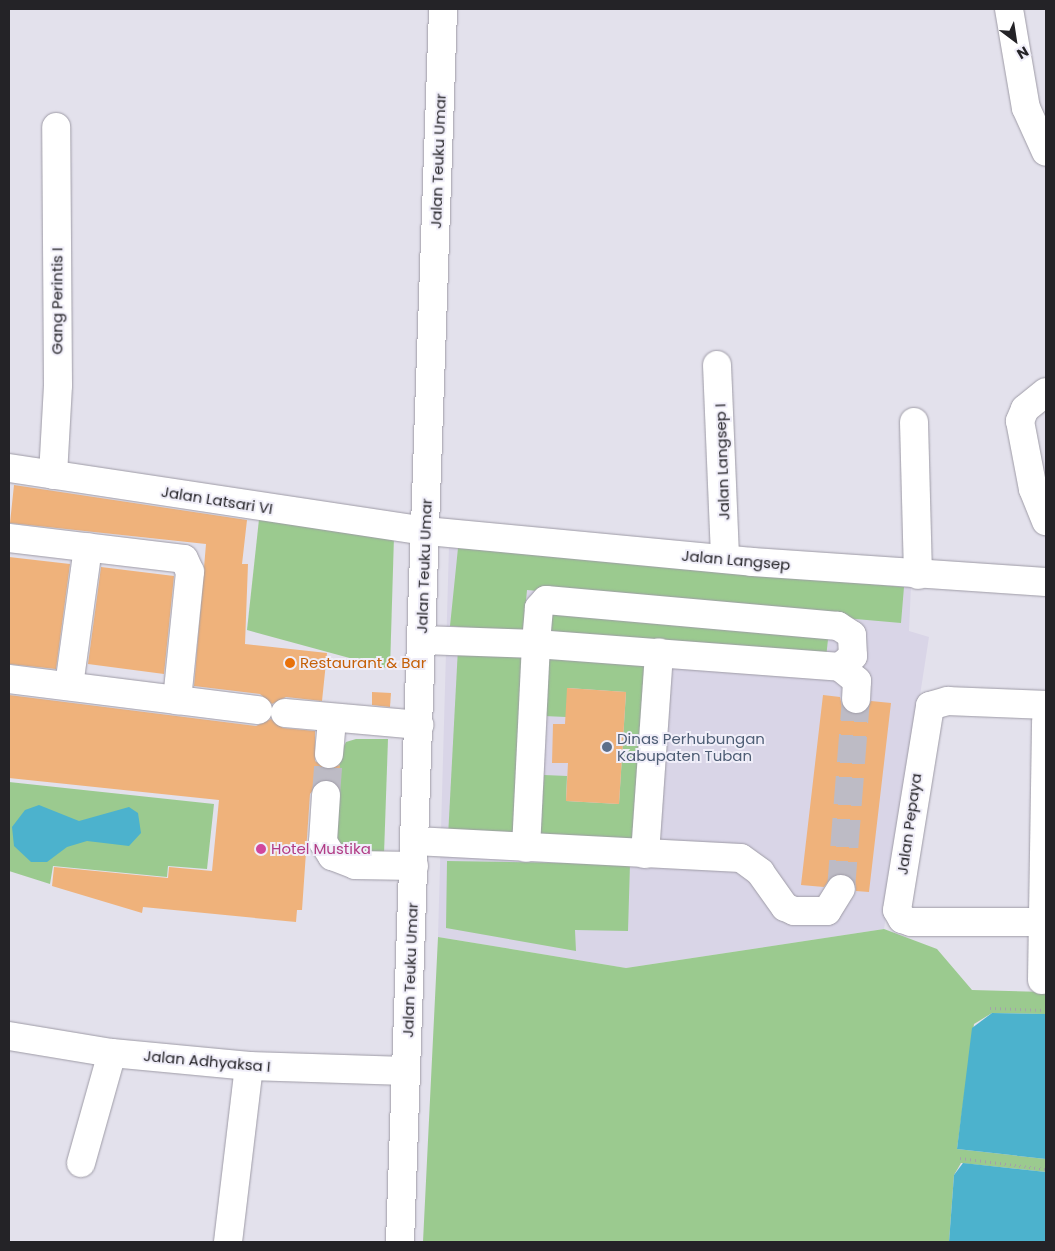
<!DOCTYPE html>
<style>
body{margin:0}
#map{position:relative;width:1055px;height:1251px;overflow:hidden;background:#e3e1ec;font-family:Poppins,sans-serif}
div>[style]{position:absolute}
.built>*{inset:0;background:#d9d5e7}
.green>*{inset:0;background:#9bca8f}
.water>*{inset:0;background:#4cb2cd}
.building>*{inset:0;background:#efb27b}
.minor-tunnel>*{height:28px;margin-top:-14px;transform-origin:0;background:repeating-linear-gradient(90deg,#bdbbc5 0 28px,transparent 0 42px)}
.path>*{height:3px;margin-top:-1.5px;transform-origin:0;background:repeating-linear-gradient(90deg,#a3a1aa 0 1px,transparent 0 5px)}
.roads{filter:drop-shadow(0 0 1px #9e9ba6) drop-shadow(0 0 1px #9e9ba6)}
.minor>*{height:28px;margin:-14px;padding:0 14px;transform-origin:14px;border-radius:14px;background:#fff}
.highway>*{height:28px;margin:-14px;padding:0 14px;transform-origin:14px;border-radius:14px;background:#fff}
.dots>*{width:14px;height:14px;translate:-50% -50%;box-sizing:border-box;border:2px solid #f0eef9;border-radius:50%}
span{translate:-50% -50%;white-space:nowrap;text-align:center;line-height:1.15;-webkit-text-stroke:4px #f0eef9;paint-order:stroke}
.street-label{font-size:15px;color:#242327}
.food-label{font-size:15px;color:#c56008}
.left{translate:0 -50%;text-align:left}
.service-label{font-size:15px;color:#4e5e75}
.hotel-label{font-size:15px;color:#b23c85}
.frame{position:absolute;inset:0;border:10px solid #242327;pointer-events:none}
.north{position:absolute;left:990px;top:15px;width:50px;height:50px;-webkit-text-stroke:4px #f0eef9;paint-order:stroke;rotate:149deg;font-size:14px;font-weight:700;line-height:20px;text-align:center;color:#242327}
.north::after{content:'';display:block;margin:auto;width:18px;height:22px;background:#242327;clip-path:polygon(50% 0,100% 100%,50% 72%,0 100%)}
</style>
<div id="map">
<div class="built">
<i style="clip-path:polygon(449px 545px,911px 586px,909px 631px,929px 637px,884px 929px,626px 968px,438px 937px)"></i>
</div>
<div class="green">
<i style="clip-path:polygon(260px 510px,394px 536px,390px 669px,247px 630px)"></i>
<i style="clip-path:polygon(458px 548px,904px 587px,901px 623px,527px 590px,523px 633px,450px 626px)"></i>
<i style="clip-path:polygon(552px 606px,829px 630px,826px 658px,549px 636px)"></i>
<i style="clip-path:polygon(458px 648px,527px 651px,516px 840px,448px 837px)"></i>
<i style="clip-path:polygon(547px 655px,649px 661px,638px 845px,540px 840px,544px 775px,567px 776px,566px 801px,619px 804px,626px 692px,568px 688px,566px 717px,544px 716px)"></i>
<i style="clip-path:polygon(356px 739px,388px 739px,384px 854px,339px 847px,331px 827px,341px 752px,346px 742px)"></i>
<i style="clip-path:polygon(9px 782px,214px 804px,207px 869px,168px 866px,167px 877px,53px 866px,50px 884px,9px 871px)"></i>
<i style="clip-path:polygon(447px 861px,630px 864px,628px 931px,575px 930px,576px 951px,446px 928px)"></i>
<i style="clip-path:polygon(884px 929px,937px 949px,972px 990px,1046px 992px,1046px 1014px,992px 1013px,974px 1024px,957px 1149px,1046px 1159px,1046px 1172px,961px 1163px,954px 1175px,949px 1242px,423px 1242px,438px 937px,626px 968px)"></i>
</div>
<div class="water">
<i style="clip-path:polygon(39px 805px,79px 821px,129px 807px,138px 813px,141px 833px,129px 846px,87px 841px,67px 847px,47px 862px,31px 862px,14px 846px,12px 827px,25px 810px)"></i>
<i style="clip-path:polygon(992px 1013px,1046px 1014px,1046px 1159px,957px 1149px,972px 1028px)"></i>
<i style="clip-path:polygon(963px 1163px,1046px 1172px,1046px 1242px,949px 1242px,954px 1175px)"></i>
</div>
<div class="building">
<i style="clip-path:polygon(14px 485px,247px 520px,242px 564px,248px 564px,245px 644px,327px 653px,322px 701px,286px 697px,272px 704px,260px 694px,194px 686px,206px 544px,10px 523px)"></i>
<i style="clip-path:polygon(9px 557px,70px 564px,56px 669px,9px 664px)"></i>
<i style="clip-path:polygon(101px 567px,174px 576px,164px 674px,88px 664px)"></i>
<i style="clip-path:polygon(567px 688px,626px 692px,619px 804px,566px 801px,568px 763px,552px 763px,553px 724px,565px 724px)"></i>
<i style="clip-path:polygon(372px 692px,391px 693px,390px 707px,372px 705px)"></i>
<i style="clip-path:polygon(9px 695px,256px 726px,271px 719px,283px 728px,315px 731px,315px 761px,327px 769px,340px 765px,338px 785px,320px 781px,310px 794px,302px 910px,297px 910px,296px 922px,143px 907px,142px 913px,52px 886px,54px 867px,168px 878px,169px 867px,212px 871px,219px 800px,9px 778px)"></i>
<i style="clip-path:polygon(823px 695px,840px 697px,842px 706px,855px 715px,863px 713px,871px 701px,891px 703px,869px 892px,856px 891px,855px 881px,842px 873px,833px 875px,824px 887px,801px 885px)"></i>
</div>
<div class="minor-tunnel">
<i style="left:326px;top:795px;width:41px;rotate:-85.8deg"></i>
<i style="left:841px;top:889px;width:191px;rotate:-85.5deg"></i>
</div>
<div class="path">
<i style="left:990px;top:1008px;width:56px;rotate:2deg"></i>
<i style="left:960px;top:1158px;width:87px;rotate:7.3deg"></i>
</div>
<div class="roads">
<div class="minor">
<i style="left:1009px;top:9px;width:100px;rotate:80.3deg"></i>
<i style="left:1026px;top:108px;width:48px;rotate:65.6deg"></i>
<i style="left:717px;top:365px;width:194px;rotate:87.6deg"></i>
<i style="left:1046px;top:392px;width:27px;rotate:141deg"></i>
<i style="left:1025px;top:409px;width:13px;rotate:113deg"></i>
<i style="left:1020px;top:421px;width:69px;rotate:79.2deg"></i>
<i style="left:1033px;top:489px;width:35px;rotate:68deg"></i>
<i style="left:914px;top:422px;width:153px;rotate:88.5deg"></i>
<i style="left:9px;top:468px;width:422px;rotate:8.6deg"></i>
<i style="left:426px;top:531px;width:327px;rotate:5.4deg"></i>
<i style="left:752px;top:562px;width:295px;rotate:3.9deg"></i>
<i style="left:53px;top:475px;width:90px;rotate:-86.8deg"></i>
<i style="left:58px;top:385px;width:258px;rotate:-90.4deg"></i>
<i style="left:9px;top:538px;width:176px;rotate:6.8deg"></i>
<i style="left:184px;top:559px;width:14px;rotate:65deg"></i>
<i style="left:190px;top:572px;width:129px;rotate:95.8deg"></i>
<i style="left:422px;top:640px;width:114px;rotate:2deg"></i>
<i style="left:536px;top:644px;width:305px;rotate:4.3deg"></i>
<i style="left:840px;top:667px;width:17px;rotate:-40deg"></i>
<i style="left:853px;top:656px;width:21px;rotate:-93deg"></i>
<i style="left:852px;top:635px;width:17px;rotate:-147deg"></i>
<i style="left:838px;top:626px;width:293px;rotate:-174.9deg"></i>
<i style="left:546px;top:600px;width:11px;rotate:131deg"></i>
<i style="left:539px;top:608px;width:36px;rotate:95deg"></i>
<i style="left:536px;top:644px;width:204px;rotate:92.8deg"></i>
<i style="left:840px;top:667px;width:22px;rotate:39deg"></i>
<i style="left:857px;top:681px;width:18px;rotate:93deg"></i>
<i style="left:9px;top:679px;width:251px;rotate:7.1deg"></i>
<i style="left:69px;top:686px;width:140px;rotate:-82.2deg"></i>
<i style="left:285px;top:713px;width:135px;rotate:5.1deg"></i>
<i style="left:329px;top:754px;width:35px;rotate:-85deg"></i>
<i style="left:326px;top:795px;width:47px;rotate:93.7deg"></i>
<i style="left:323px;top:842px;width:17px;rotate:57deg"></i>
<i style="left:332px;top:856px;width:25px;rotate:21deg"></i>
<i style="left:355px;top:865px;width:59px;rotate:1deg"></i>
<i style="left:415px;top:841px;width:326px;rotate:3deg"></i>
<i style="left:741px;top:858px;width:24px;rotate:36deg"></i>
<i style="left:760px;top:872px;width:43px;rotate:54.5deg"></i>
<i style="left:785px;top:907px;width:10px;rotate:24deg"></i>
<i style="left:794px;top:911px;width:33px"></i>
<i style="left:827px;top:911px;width:26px;rotate:-58deg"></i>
<i style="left:645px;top:854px;width:202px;rotate:-86deg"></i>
<i style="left:1043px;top:922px;width:132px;rotate:180deg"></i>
<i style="left:911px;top:922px;width:9px;rotate:-162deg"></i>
<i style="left:902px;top:919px;width:10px;rotate:-119deg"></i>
<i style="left:897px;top:910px;width:207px;rotate:-80.8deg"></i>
<i style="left:930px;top:706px;width:19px;rotate:-16deg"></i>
<i style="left:948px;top:701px;width:98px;rotate:2.3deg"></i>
<i style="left:1042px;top:980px;width:259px;rotate:-89.1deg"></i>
<i style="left:9px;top:1036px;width:104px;rotate:9.4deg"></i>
<i style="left:112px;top:1053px;width:138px;rotate:5.4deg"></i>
<i style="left:249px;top:1066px;width:157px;rotate:1.8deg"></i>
<i style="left:81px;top:1163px;width:114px;rotate:-74.3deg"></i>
<i style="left:228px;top:1242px;width:177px;rotate:-83.2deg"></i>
</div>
<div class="highway">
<i style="left:400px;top:1242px;width:1234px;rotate:-88deg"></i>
</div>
</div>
<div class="dots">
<i style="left:290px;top:663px;background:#e8710a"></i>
<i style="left:607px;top:747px;background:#5c6f8a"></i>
<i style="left:261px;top:849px;background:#d1479c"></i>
</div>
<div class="street-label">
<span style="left:438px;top:161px;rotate:-88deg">Jalan Teuku Umar</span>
<span style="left:57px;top:301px;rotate:-90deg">Gang Perintis I</span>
<span style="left:722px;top:462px;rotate:-92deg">Jalan Langsep I</span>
<span style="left:217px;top:500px;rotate:9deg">Jalan Latsari VI</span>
<span style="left:736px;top:560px;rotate:5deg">Jalan Langsep</span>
<span style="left:424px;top:566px;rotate:-88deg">Jalan Teuku Umar</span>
<span style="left:909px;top:824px;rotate:-82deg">Jalan Pepaya</span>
<span style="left:410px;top:970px;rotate:-88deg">Jalan Teuku Umar</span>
<span style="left:207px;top:1061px;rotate:5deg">Jalan Adhyaksa I</span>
</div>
<div class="food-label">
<span class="left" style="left:300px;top:663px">Restaurant &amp; Bar</span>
</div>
<div class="service-label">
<span class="left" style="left:617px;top:747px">Dinas Perhubungan<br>Kabupaten Tuban</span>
</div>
<div class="hotel-label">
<span class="left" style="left:271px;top:849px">Hotel Mustika</span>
</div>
<div class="frame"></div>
<div class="north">N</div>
</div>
